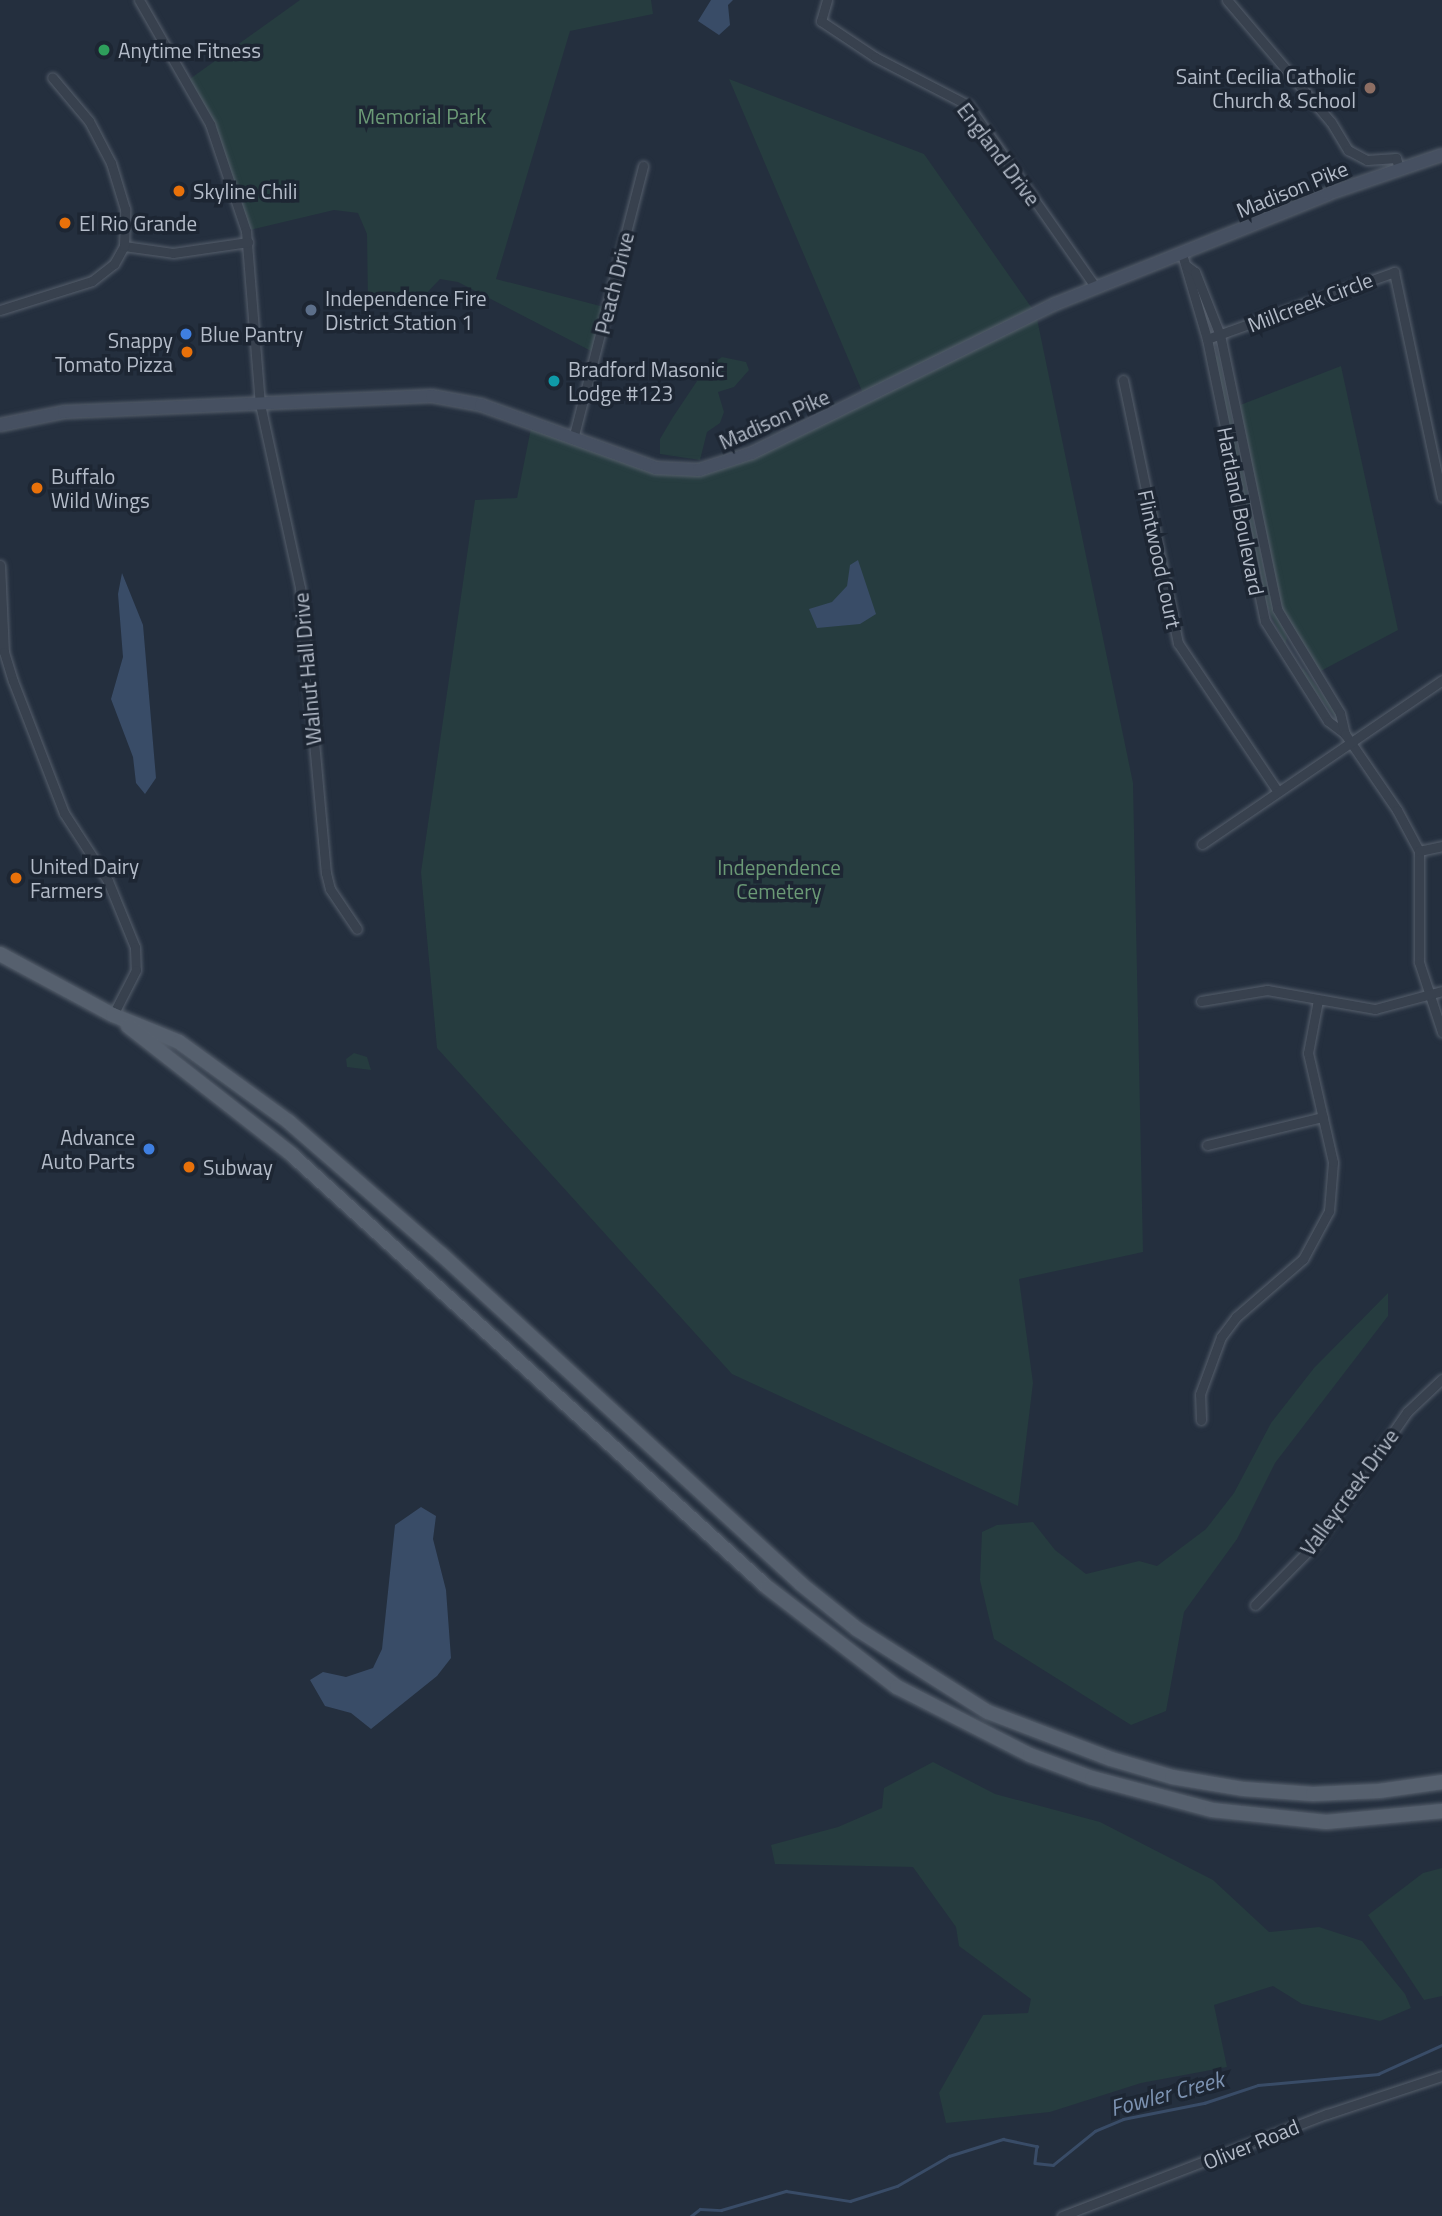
<!DOCTYPE html>
<style>
body{margin:0}
#map{position:relative;width:1442px;height:2216px;overflow:hidden;background:#242f3e;font-family:"Titillium Web",sans-serif}
div>[style]{position:absolute}
.green>*{inset:0;background:#263c3f}
.water>*{inset:0;background:#394c67}
.stream>*{height:2.5px;margin:-1.25px;padding:0 1.25px;transform-origin:1.25px;border-radius:1.25px;background:#394c67}
.roads{filter:drop-shadow(0 0 2px #565f6c) drop-shadow(0 0 2px #565f6c)}
.street>*{height:9px;margin:-4.5px;padding:0 4.5px;transform-origin:4.5px;border-radius:4.5px;background:#38414e}
.secondary>*{height:12px;margin:-6px;padding:0 6px;transform-origin:6px;border-radius:6px;background:#465061}
.primary>*{height:14px;margin:-7px;padding:0 7px;transform-origin:7px;border-radius:7px;background:#56606e}
.dots>*{width:19px;height:19px;translate:-50% -50%;box-sizing:border-box;border:4px solid #1d2633;border-radius:50%}
span{translate:-50% -50%;white-space:nowrap;text-align:center;line-height:1.15;-webkit-text-stroke:7px #1d2633;paint-order:stroke}
.poi-label{font-size:21px;color:#b4bcc9}
.left{translate:0 -50%;text-align:left}
.right{translate:-100% -50%;text-align:right}
.park-label{font-size:21px;color:#6b9a76}
.street-label{font-size:21px;color:#b4bcc9}
.water-label{font-size:23px;color:#7c92b1;font-style:italic}
</style>
<div id="map">
<div class="green">
<i style="clip-path:polygon(300px 0,651px 0,653px 14px,570px 31px,496px 279px,608px 308px,595px 353px,458px 282px,440px 279px,419px 301px,368px 304px,367px 234px,358px 213px,334px 210px,246px 231px,237px 199px,187px 81px)"></i>
<i style="clip-path:polygon(729px 79px,924px 154px,1036px 314px,1133px 783px,1143px 1252px,1019px 1279px,1033px 1383px,1018px 1506px,732px 1374px,437px 1048px,421px 872px,475px 500px,517px 498px,532px 423px,630px 461px,699px 470px,865px 398px)"></i>
<i style="clip-path:polygon(1218px 355px,1267px 584px,1287px 638px,1285px 644px,1263px 598px,1215px 356px)"></i>
<i style="clip-path:polygon(722px 357px,746px 362px,749px 370px,734px 387px,718px 392px,724px 412px,720px 423px,707px 432px,700px 460px,660px 454px,660px 439px,673px 417px,705px 369px)"></i>
<i style="clip-path:polygon(1341px 366px,1398px 630px,1315px 674px,1277px 609px,1235px 407px)"></i>
<i style="clip-path:polygon(1303px 668px,1337px 714px,1336px 718px,1301px 673px)"></i>
<i style="clip-path:polygon(354px 1053px,367px 1057px,371px 1070px,347px 1067px,346px 1059px)"></i>
<i style="clip-path:polygon(1388px 1293px,1388px 1316px,1275px 1463px,1237px 1539px,1184px 1612px,1166px 1711px,1131px 1725px,994px 1639px,980px 1580px,982px 1532px,997px 1525px,1033px 1522px,1055px 1550px,1086px 1574px,1139px 1561px,1157px 1566px,1206px 1529px,1234px 1493px,1271px 1423px,1314px 1368px)"></i>
<i style="clip-path:polygon(933px 1762px,995px 1794px,1100px 1822px,1213px 1880px,1269px 1932px,1319px 1927px,1362px 1941px,1405px 1994px,1411px 2008px,1380px 2021px,1302px 2004px,1273px 1986px,1214px 2005px,1227px 2067px,1141px 2083px,1050px 2112px,946px 2123px,939px 2093px,983px 2015px,1028px 2013px,1031px 1999px,959px 1946px,956px 1927px,913px 1867px,775px 1864px,771px 1845px,838px 1827px,882px 1808px,884px 1788px)"></i>
<i style="clip-path:polygon(1442px 1868px,1442px 1996px,1424px 2000px,1368px 1915px,1423px 1873px)"></i>
</div>
<div class="water">
<i style="clip-path:polygon(711px 0,733px 0,728px 5px,730px 25px,719px 35px,698px 21px)"></i>
<i style="clip-path:polygon(858px 560px,876px 614px,860px 624px,817px 628px,809px 609px,832px 602px,847px 586px,850px 565px)"></i>
<i style="clip-path:polygon(122px 573px,143px 625px,156px 778px,145px 794px,136px 783px,133px 757px,111px 699px,123px 657px,118px 594px)"></i>
<i style="clip-path:polygon(421px 1507px,436px 1516px,433px 1539px,446px 1590px,451px 1658px,437px 1676px,371px 1729px,351px 1713px,325px 1706px,310px 1680px,323px 1672px,346px 1677px,373px 1668px,382px 1649px,395px 1525px)"></i>
</div>
<div class="stream">
<i style="left:691px;top:2216px;width:11px;rotate:-38deg"></i>
<i style="left:700px;top:2209px;width:21px;rotate:3deg"></i>
<i style="left:721px;top:2210px;width:68px;rotate:-16.3deg"></i>
<i style="left:786px;top:2191px;width:65px;rotate:8.9deg"></i>
<i style="left:850px;top:2201px;width:49px;rotate:-17.7deg"></i>
<i style="left:897px;top:2186px;width:60px;rotate:-30deg"></i>
<i style="left:949px;top:2156px;width:57px;rotate:-17.5deg"></i>
<i style="left:1003px;top:2139px;width:35px;rotate:12deg"></i>
<i style="left:1037px;top:2146px;width:17px;rotate:97deg"></i>
<i style="left:1035px;top:2163px;width:18px;rotate:6deg"></i>
<i style="left:1053px;top:2165px;width:54px;rotate:-39deg"></i>
<i style="left:1095px;top:2131px;width:30px;rotate:-23deg"></i>
<i style="left:1123px;top:2119px;width:83px;rotate:-11.2deg"></i>
<i style="left:1204px;top:2103px;width:57px;rotate:-18.4deg"></i>
<i style="left:1258px;top:2085px;width:121px;rotate:-5.2deg"></i>
<i style="left:1378px;top:2074px;width:70px;rotate:-24.4deg"></i>
</div>
<div class="roads">
<div class="street">
<i style="left:139px;top:0;width:143px;rotate:60.2deg"></i>
<i style="left:210px;top:124px;width:113px;rotate:71.4deg"></i>
<i style="left:246px;top:231px;width:174px;rotate:85.4deg"></i>
<i style="left:260px;top:404px;width:188px;rotate:77.7deg"></i>
<i style="left:300px;top:588px;width:286px;rotate:84.8deg"></i>
<i style="left:326px;top:873px;width:16px;rotate:76deg"></i>
<i style="left:330px;top:889px;width:48px;rotate:56deg"></i>
<i style="left:827px;top:0;width:22px;rotate:106deg"></i>
<i style="left:821px;top:21px;width:65px;rotate:33.7deg"></i>
<i style="left:875px;top:57px;width:105px;rotate:27.3deg"></i>
<i style="left:968px;top:105px;width:223px;rotate:55deg"></i>
<i style="left:1227px;top:0;width:160px;rotate:49.6deg"></i>
<i style="left:1331px;top:122px;width:33px;rotate:59deg"></i>
<i style="left:1348px;top:150px;width:21px;rotate:28deg"></i>
<i style="left:1367px;top:160px;width:29px;rotate:-4deg"></i>
<i style="left:1396px;top:158px;width:11px;rotate:75deg"></i>
<i style="left:124px;top:246px;width:49px;rotate:8.1deg"></i>
<i style="left:173px;top:253px;width:76px;rotate:-8.3deg"></i>
<i style="left:1182px;top:254px;width:89px;rotate:73.6deg"></i>
<i style="left:1207px;top:339px;width:288px;rotate:78.4deg"></i>
<i style="left:1265px;top:621px;width:118px;rotate:57.8deg"></i>
<i style="left:1328px;top:721px;width:21px;rotate:37deg"></i>
<i style="left:1187px;top:266px;width:10px;rotate:37deg"></i>
<i style="left:1195px;top:272px;width:68px;rotate:68.4deg"></i>
<i style="left:1220px;top:335px;width:280px;rotate:78.2deg"></i>
<i style="left:1277px;top:609px;width:122px;rotate:58.8deg"></i>
<i style="left:1340px;top:713px;width:22px;rotate:77deg"></i>
<i style="left:1345px;top:734px;width:92px;rotate:55.6deg"></i>
<i style="left:1397px;top:810px;width:47px;rotate:61.8deg"></i>
<i style="left:1419px;top:851px;width:111px;rotate:90deg"></i>
<i style="left:1419px;top:962px;width:74px;rotate:71.8deg"></i>
<i style="left:0;top:310px;width:96px;rotate:-17.5deg"></i>
<i style="left:92px;top:281px;width:28px;rotate:-38deg"></i>
<i style="left:114px;top:264px;width:21px;rotate:-61deg"></i>
<i style="left:124px;top:246px;width:37px;rotate:-88deg"></i>
<i style="left:125px;top:209px;width:48px;rotate:-106.9deg"></i>
<i style="left:111px;top:163px;width:47px;rotate:-117.6deg"></i>
<i style="left:89px;top:121px;width:57px;rotate:-130.1deg"></i>
<i style="left:1207px;top:339px;width:199px;rotate:-19.7deg"></i>
<i style="left:1394px;top:272px;width:230px;rotate:78deg"></i>
<i style="left:1123px;top:380px;width:269px;rotate:78.2deg"></i>
<i style="left:1178px;top:643px;width:179px;rotate:56.1deg"></i>
<i style="left:573px;top:439px;width:282px;rotate:-75.6deg"></i>
<i style="left:0;top:565px;width:87px;rotate:87.4deg"></i>
<i style="left:4px;top:652px;width:30px;rotate:73deg"></i>
<i style="left:13px;top:681px;width:142px;rotate:68.9deg"></i>
<i style="left:64px;top:813px;width:81px;rotate:57.1deg"></i>
<i style="left:108px;top:881px;width:71px;rotate:67.8deg"></i>
<i style="left:135px;top:947px;width:23px;rotate:88deg"></i>
<i style="left:136px;top:970px;width:51px;rotate:117.1deg"></i>
<i style="left:1202px;top:844px;width:291px;rotate:-34.3deg"></i>
<i style="left:1419px;top:851px;width:24px;rotate:-12deg"></i>
<i style="left:1201px;top:1001px;width:67px;rotate:-9.5deg"></i>
<i style="left:1267px;top:990px;width:110px;rotate:10deg"></i>
<i style="left:1375px;top:1009px;width:69px;rotate:-15deg"></i>
<i style="left:1207px;top:1145px;width:119px;rotate:-13.6deg"></i>
<i style="left:1201px;top:1420px;width:26px;rotate:-92deg"></i>
<i style="left:1200px;top:1394px;width:61px;rotate:-69.8deg"></i>
<i style="left:1221px;top:1337px;width:25px;rotate:-53deg"></i>
<i style="left:1236px;top:1317px;width:89px;rotate:-40.9deg"></i>
<i style="left:1303px;top:1259px;width:55px;rotate:-61.6deg"></i>
<i style="left:1329px;top:1211px;width:49px;rotate:-85.3deg"></i>
<i style="left:1333px;top:1162px;width:112px;rotate:-102.9deg"></i>
<i style="left:1308px;top:1053px;width:54px;rotate:-79.3deg"></i>
<i style="left:1255px;top:1605px;width:87px;rotate:-45.5deg"></i>
<i style="left:1316px;top:1543px;width:160px;rotate:-55.2deg"></i>
<i style="left:1407px;top:1412px;width:48px;rotate:-43.3deg"></i>
<i style="left:1062px;top:2216px;width:284px;rotate:-21.1deg"></i>
<i style="left:1327px;top:2114px;width:121px;rotate:-18.3deg"></i>
</div>
<div class="secondary">
<i style="left:0;top:425px;width:65px;rotate:-11.5deg"></i>
<i style="left:64px;top:412px;width:368px;rotate:-2.5deg"></i>
<i style="left:432px;top:396px;width:50px;rotate:10.4deg"></i>
<i style="left:481px;top:405px;width:186px;rotate:19.8deg"></i>
<i style="left:656px;top:468px;width:43px;rotate:2.7deg"></i>
<i style="left:699px;top:470px;width:56px;rotate:-17.8deg"></i>
<i style="left:752px;top:453px;width:338px;rotate:-26.2deg"></i>
<i style="left:1055px;top:304px;width:294px;rotate:-21.9deg"></i>
<i style="left:1328px;top:194px;width:120px;rotate:-18.9deg"></i>
</div>
<div class="primary">
<i style="left:0;top:954px;width:128px;rotate:28.4deg"></i>
<i style="left:113px;top:1015px;width:71px;rotate:22.2deg"></i>
<i style="left:179px;top:1042px;width:136px;rotate:36deg"></i>
<i style="left:289px;top:1122px;width:201px;rotate:41deg"></i>
<i style="left:441px;top:1254px;width:488px;rotate:42.5deg"></i>
<i style="left:801px;top:1584px;width:72px;rotate:38.8deg"></i>
<i style="left:857px;top:1629px;width:155px;rotate:32.4deg"></i>
<i style="left:988px;top:1712px;width:132px;rotate:20.9deg"></i>
<i style="left:1111px;top:1759px;width:64px;rotate:16.4deg"></i>
<i style="left:1172px;top:1777px;width:73px;rotate:9.5deg"></i>
<i style="left:1244px;top:1789px;width:69px;rotate:4.1deg"></i>
<i style="left:1313px;top:1794px;width:66px;rotate:-2.6deg"></i>
<i style="left:1379px;top:1791px;width:64px;rotate:-8.1deg"></i>
<i style="left:128px;top:1026px;width:207px;rotate:38.1deg"></i>
<i style="left:291px;top:1154px;width:643px;rotate:42.29deg"></i>
<i style="left:767px;top:1587px;width:164px;rotate:37.6deg"></i>
<i style="left:897px;top:1687px;width:149px;rotate:27.1deg"></i>
<i style="left:1030px;top:1755px;width:66px;rotate:20.4deg"></i>
<i style="left:1092px;top:1778px;width:124px;rotate:14.9deg"></i>
<i style="left:1212px;top:1810px;width:115px;rotate:6deg"></i>
<i style="left:1326px;top:1822px;width:117px;rotate:-5.4deg"></i>
</div>
</div>
<div class="dots">
<i style="left:104px;top:50px;background:#2e9e5b"></i>
<i style="left:1370px;top:88px;background:#8d6e63"></i>
<i style="left:179px;top:191px;background:#e8710a"></i>
<i style="left:65px;top:223px;background:#e8710a"></i>
<i style="left:311px;top:310px;background:#5c6f8a"></i>
<i style="left:186px;top:334px;background:#3f7fe0"></i>
<i style="left:187px;top:352px;background:#e8710a"></i>
<i style="left:554px;top:381px;background:#0f9aa8"></i>
<i style="left:37px;top:488px;background:#e8710a"></i>
<i style="left:16px;top:878px;background:#e8710a"></i>
<i style="left:149px;top:1149px;background:#3f7fe0"></i>
<i style="left:189px;top:1167px;background:#e8710a"></i>
</div>
<div class="poi-label">
<span class="left" style="left:118px;top:50px">Anytime Fitness</span>
<span class="right" style="left:1356px;top:88px">Saint Cecilia Catholic<br>Church &amp; School</span>
<span class="left" style="left:193px;top:191px">Skyline Chili</span>
<span class="left" style="left:79px;top:223px">El Rio Grande</span>
<span class="left" style="left:325px;top:310px">Independence Fire<br>District Station 1</span>
<span class="left" style="left:200px;top:334px">Blue Pantry</span>
<span class="right" style="left:173px;top:352px">Snappy<br>Tomato Pizza</span>
<span class="left" style="left:568px;top:381px">Bradford Masonic<br>Lodge #123</span>
<span class="left" style="left:51px;top:488px">Buffalo<br>Wild Wings</span>
<span class="left" style="left:30px;top:878px">United Dairy<br>Farmers</span>
<span class="right" style="left:135px;top:1149px">Advance<br>Auto Parts</span>
<span class="left" style="left:203px;top:1167px">Subway</span>
</div>
<div class="park-label">
<span style="left:422px;top:116px">Memorial Park</span>
<span style="left:779px;top:879px">Independence<br>Cemetery</span>
</div>
<div class="street-label">
<span style="left:999px;top:154px;rotate:53deg">England Drive</span>
<span style="left:1292px;top:189px;rotate:-22deg">Madison Pike</span>
<span style="left:614px;top:283px;rotate:-76deg">Peach Drive</span>
<span style="left:1310px;top:302px;rotate:-21deg">Millcreek Circle</span>
<span style="left:774px;top:419px;rotate:-24deg">Madison Pike</span>
<span style="left:1241px;top:511px;rotate:79deg">Hartland Boulevard</span>
<span style="left:1160px;top:559px;rotate:78deg">Flintwood Court</span>
<span style="left:307px;top:669px;rotate:-95deg">Walnut Hall Drive</span>
<span style="left:1349px;top:1492px;rotate:-54deg">Valleycreek Drive</span>
<span style="left:1251px;top:2144px;rotate:-22deg">Oliver Road</span>
</div>
<div class="water-label">
<span style="left:1167px;top:2094px;rotate:-15deg">Fowler Creek</span>
</div>
</div>
